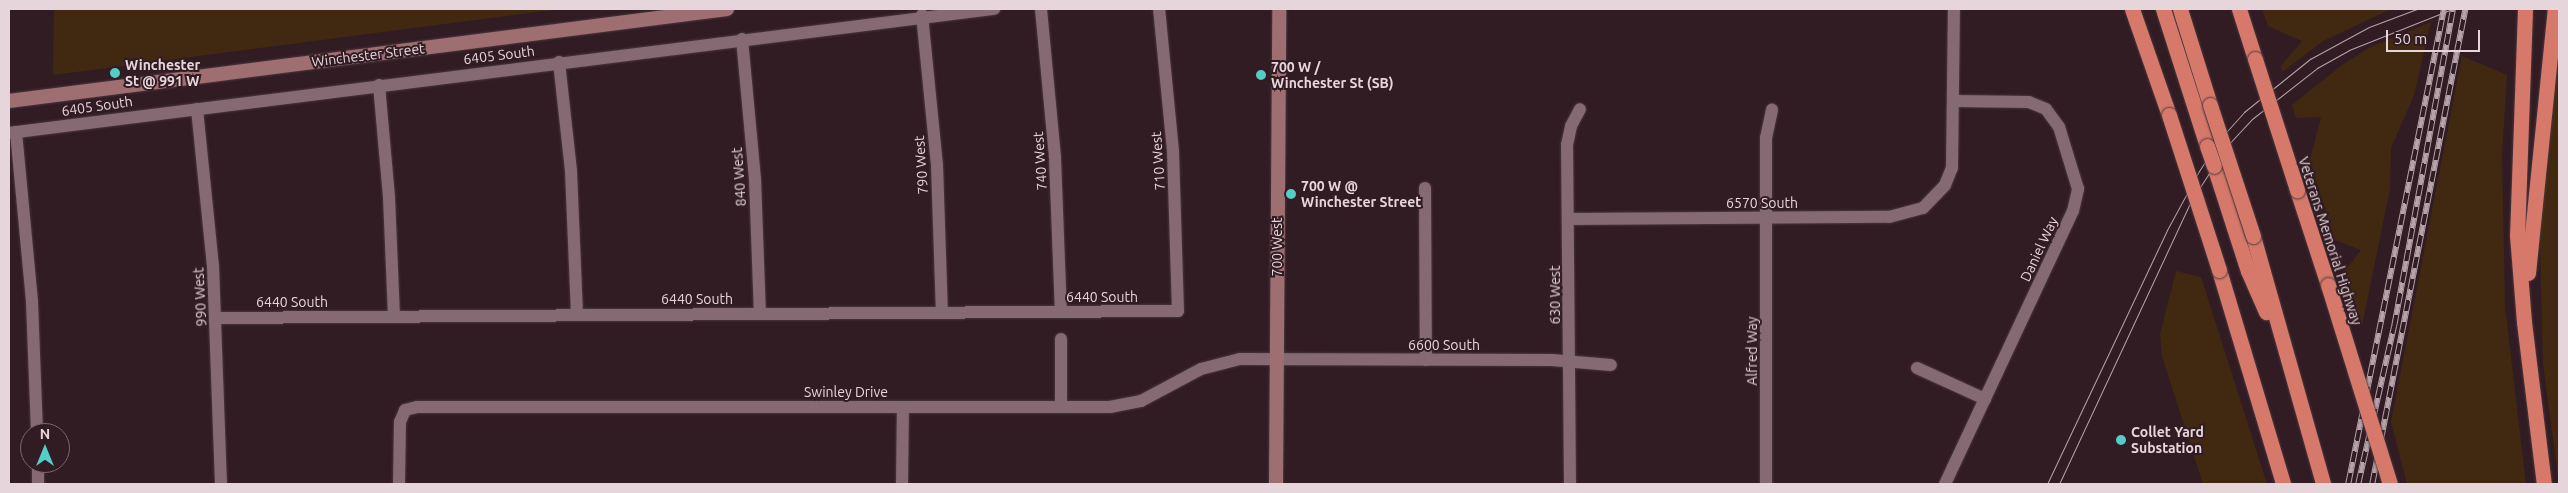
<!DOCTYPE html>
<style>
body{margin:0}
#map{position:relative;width:2568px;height:493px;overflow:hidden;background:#321c24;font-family:Ubuntu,sans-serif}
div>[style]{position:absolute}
.green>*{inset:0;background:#412911}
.roads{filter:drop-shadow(0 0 1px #4a383e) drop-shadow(0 0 1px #4a383e)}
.minor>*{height:12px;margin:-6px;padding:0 6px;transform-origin:6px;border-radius:6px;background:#866a73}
.secondary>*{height:14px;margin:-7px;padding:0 7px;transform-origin:7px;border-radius:7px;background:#9e6e70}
.motorway>*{height:15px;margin:-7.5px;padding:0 7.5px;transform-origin:7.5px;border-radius:7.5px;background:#d6796a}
.tram>*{height:1px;margin:-0.5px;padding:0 0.5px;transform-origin:0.5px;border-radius:0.5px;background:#b5a3a9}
.rail>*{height:5.5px;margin-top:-2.75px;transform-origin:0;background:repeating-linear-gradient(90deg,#321c24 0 11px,#b5a3a9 0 22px);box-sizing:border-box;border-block:1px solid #b5a3a9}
.bridges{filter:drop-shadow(0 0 1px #4a383e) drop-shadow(0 0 1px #4a383e)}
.motorway-bridge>*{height:15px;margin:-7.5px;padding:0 7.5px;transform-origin:7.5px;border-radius:7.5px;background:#d6796a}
.dots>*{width:14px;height:14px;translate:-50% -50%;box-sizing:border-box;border:2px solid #321c24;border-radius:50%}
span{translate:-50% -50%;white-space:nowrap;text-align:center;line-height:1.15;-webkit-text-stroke:4px #321c24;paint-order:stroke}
.street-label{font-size:14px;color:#e6d6db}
.poi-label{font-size:14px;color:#e6d6db;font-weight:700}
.left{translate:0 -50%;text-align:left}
.frame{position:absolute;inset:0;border:10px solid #e6d6db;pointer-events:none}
.north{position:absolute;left:20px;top:423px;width:50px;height:50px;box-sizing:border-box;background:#321c24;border:1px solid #7a666d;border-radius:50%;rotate:0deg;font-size:14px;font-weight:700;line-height:20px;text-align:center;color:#e6d6db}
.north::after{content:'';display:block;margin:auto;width:18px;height:22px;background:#54cdc8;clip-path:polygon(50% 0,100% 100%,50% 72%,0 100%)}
.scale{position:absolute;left:2386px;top:30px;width:94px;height:22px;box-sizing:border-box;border:2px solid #e6d6db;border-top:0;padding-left:6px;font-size:15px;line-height:18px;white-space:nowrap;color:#e6d6db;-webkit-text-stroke:4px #321c24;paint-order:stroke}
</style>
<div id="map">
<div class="green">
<i style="clip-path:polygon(54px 9px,560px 9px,53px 75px)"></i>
<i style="clip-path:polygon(2262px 9px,2391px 9px,2323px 41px,2282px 72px,2281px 66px,2302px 41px,2268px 26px)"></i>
<i style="clip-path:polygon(2431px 22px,2414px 95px,2391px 148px,2390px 189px,2362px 325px,2345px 271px,2361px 250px,2335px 240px,2310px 160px,2321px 117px,2296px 118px,2292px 105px,2342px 65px,2369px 48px)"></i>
<i style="clip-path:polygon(2559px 55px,2559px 484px,2543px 363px,2540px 243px,2544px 178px)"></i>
<i style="clip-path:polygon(2462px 56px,2507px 75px,2502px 155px,2505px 307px,2526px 484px,2407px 484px,2391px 422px)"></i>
<i style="clip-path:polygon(2176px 271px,2201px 277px,2267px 484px,2203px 484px,2162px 356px,2160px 334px)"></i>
</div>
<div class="roads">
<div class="minor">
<i style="left:1041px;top:9px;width:150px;rotate:84.6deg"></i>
<i style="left:1055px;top:158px;width:154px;rotate:87.8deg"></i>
<i style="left:922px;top:15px;width:151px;rotate:84.3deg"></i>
<i style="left:937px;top:165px;width:148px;rotate:88.1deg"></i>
<i style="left:742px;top:39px;width:141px;rotate:84.7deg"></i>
<i style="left:755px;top:179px;width:135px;rotate:87.9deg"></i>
<i style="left:559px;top:62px;width:110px;rotate:83.7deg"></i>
<i style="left:571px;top:171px;width:144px;rotate:87.6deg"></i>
<i style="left:379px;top:85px;width:112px;rotate:84.9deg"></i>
<i style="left:389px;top:197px;width:120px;rotate:87.6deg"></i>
<i style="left:197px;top:109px;width:158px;rotate:84.2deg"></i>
<i style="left:213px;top:266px;width:218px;rotate:87.9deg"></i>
<i style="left:16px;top:132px;width:171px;rotate:84.6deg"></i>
<i style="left:32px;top:302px;width:131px;rotate:87.8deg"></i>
<i style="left:9px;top:133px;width:993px;rotate:-7.18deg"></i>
<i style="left:1425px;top:188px;width:172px;rotate:89.7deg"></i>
<i style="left:1568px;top:219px;width:321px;rotate:-0.4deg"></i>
<i style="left:1889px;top:217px;width:35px;rotate:-15deg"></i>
<i style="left:1923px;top:208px;width:32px;rotate:-46deg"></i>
<i style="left:1945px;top:185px;width:18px;rotate:-68deg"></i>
<i style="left:1952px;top:168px;width:159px;rotate:-89.3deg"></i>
<i style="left:216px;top:318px;width:962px;rotate:-0.42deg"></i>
<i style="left:1178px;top:311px;width:160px;rotate:-91.8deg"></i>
<i style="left:1173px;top:151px;width:143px;rotate:-95.6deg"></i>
<i style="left:1917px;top:368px;width:75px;rotate:24.5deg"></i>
<i style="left:1061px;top:407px;width:68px;rotate:-90deg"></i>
<i style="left:38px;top:463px;width:21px;rotate:90deg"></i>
<i style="left:399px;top:484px;width:62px;rotate:-89.1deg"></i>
<i style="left:400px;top:422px;width:13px;rotate:-67deg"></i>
<i style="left:405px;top:410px;width:12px;rotate:-14deg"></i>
<i style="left:417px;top:407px;width:693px"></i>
<i style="left:1110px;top:407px;width:32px;rotate:-11deg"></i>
<i style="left:1141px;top:401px;width:68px;rotate:-28.1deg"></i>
<i style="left:1201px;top:369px;width:40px;rotate:-14.4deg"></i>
<i style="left:1240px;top:359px;width:312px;rotate:0.2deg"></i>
<i style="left:1552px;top:360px;width:59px;rotate:4.8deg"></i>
<i style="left:902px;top:484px;width:77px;rotate:-89.3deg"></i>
<i style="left:1570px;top:484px;width:339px;rotate:-90.5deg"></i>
<i style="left:1567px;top:145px;width:19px;rotate:-78deg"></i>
<i style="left:1571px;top:126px;width:19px;rotate:-62deg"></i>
<i style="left:1766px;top:484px;width:346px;rotate:-90deg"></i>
<i style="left:1766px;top:138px;width:29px;rotate:-78deg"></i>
<i style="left:1945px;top:484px;width:302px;rotate:-64.9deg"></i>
<i style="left:2073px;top:211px;width:23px;rotate:-77deg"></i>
<i style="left:2078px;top:189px;width:65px;rotate:-107deg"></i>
<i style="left:2059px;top:127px;width:22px;rotate:-126deg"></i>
<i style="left:2046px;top:109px;width:18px;rotate:-158deg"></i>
<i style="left:2029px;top:102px;width:75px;rotate:-179.2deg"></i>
</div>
<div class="secondary">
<i style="left:9px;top:101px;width:724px;rotate:-7.3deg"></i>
<i style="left:1276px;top:484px;width:475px;rotate:-89.6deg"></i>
</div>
<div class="motorway">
<i style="left:2132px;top:9px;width:112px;rotate:70.8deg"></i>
<i style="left:2163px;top:9px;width:144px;rotate:72.2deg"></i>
<i style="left:2180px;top:9px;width:101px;rotate:72.6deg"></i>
<i style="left:2239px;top:9px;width:52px;rotate:72.3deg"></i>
<i style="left:2525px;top:9px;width:226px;rotate:92deg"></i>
<i style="left:2517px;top:235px;width:87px;rotate:85.4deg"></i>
<i style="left:2524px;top:322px;width:163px;rotate:83deg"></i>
<i style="left:2214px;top:166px;width:110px;rotate:72.1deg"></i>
<i style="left:2248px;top:271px;width:45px;rotate:66.3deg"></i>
<i style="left:2297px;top:190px;width:100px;rotate:71.9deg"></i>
<i style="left:2253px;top:236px;width:258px;rotate:74.2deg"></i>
<i style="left:2219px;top:270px;width:223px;rotate:73.3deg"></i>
<i style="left:2528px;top:273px;width:265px;rotate:-84.2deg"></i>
</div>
</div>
<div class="tram">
<i style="left:2047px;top:484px;width:281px;rotate:-64.7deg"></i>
<i style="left:2167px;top:230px;width:67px;rotate:-61.5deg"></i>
<i style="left:2199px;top:171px;width:37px;rotate:-57deg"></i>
<i style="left:2219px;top:140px;width:38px;rotate:-48deg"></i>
<i style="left:2244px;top:112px;width:85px;rotate:-38.8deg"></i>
<i style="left:2310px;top:59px;width:67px;rotate:-28.5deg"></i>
<i style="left:2369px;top:27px;width:51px;rotate:-20.6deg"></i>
<i style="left:2059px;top:484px;width:312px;rotate:-65deg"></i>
<i style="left:2191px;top:201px;width:64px;rotate:-57.1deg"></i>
<i style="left:2226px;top:147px;width:38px;rotate:-47deg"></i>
<i style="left:2252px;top:119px;width:83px;rotate:-38.1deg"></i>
<i style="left:2317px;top:68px;width:37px;rotate:-29deg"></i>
<i style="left:2349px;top:50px;width:111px;rotate:-21.7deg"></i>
</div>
<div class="rail">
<i style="left:2348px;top:484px;width:485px;rotate:-78.6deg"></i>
<i style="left:2358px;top:484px;width:162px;rotate:-77.2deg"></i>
<i style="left:2394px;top:326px;width:322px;rotate:-79.5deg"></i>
<i style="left:2372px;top:484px;width:484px;rotate:-78.9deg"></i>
</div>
<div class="bridges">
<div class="motorway-bridge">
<i style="left:2255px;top:59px;width:138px;rotate:72.2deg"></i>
<i style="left:2210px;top:105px;width:138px;rotate:71.8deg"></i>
<i style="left:2169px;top:115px;width:163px;rotate:72.1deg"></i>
<i style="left:2207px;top:146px;width:21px;rotate:71deg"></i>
<i style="left:2328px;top:285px;width:208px;rotate:72.7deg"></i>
</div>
</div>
<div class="dots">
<i style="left:115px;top:73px;background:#54cdc8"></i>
<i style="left:1261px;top:75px;background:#54cdc8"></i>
<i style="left:1291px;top:194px;background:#54cdc8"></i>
<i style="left:2121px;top:440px;background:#54cdc8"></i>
</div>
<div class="street-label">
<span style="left:368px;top:55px;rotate:-7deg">Winchester Street</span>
<span style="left:499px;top:55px;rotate:-7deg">6405 South</span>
<span style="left:97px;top:106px;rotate:-8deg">6405 South</span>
<span style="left:1040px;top:161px;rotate:-94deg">740 West</span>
<span style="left:1158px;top:161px;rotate:-94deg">710 West</span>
<span style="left:921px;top:165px;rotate:-94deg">790 West</span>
<span style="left:739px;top:177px;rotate:-94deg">840 West</span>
<span style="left:1762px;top:203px">6570 South</span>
<span style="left:2330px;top:241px;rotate:72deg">Veterans Memorial Highway</span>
<span style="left:1277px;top:247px;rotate:-90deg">700 West</span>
<span style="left:2039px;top:249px;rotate:-65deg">Daniel Way</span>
<span style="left:1555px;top:295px;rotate:-90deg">630 West</span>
<span style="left:200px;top:297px;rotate:-93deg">990 West</span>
<span style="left:1102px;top:297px">6440 South</span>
<span style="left:697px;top:299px">6440 South</span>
<span style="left:292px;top:302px">6440 South</span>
<span style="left:1444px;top:345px">6600 South</span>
<span style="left:1752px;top:351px;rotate:-90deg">Alfred Way</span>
<span style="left:846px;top:392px">Swinley Drive</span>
</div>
<div class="poi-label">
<span class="left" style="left:125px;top:73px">Winchester<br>St @ 991 W</span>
<span class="left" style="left:1271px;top:75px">700 W /<br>Winchester St (SB)</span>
<span class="left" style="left:1301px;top:194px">700 W @<br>Winchester Street</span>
<span class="left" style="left:2131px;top:440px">Collet Yard<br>Substation</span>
</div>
<div class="frame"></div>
<div class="north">N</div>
<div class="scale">50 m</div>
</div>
